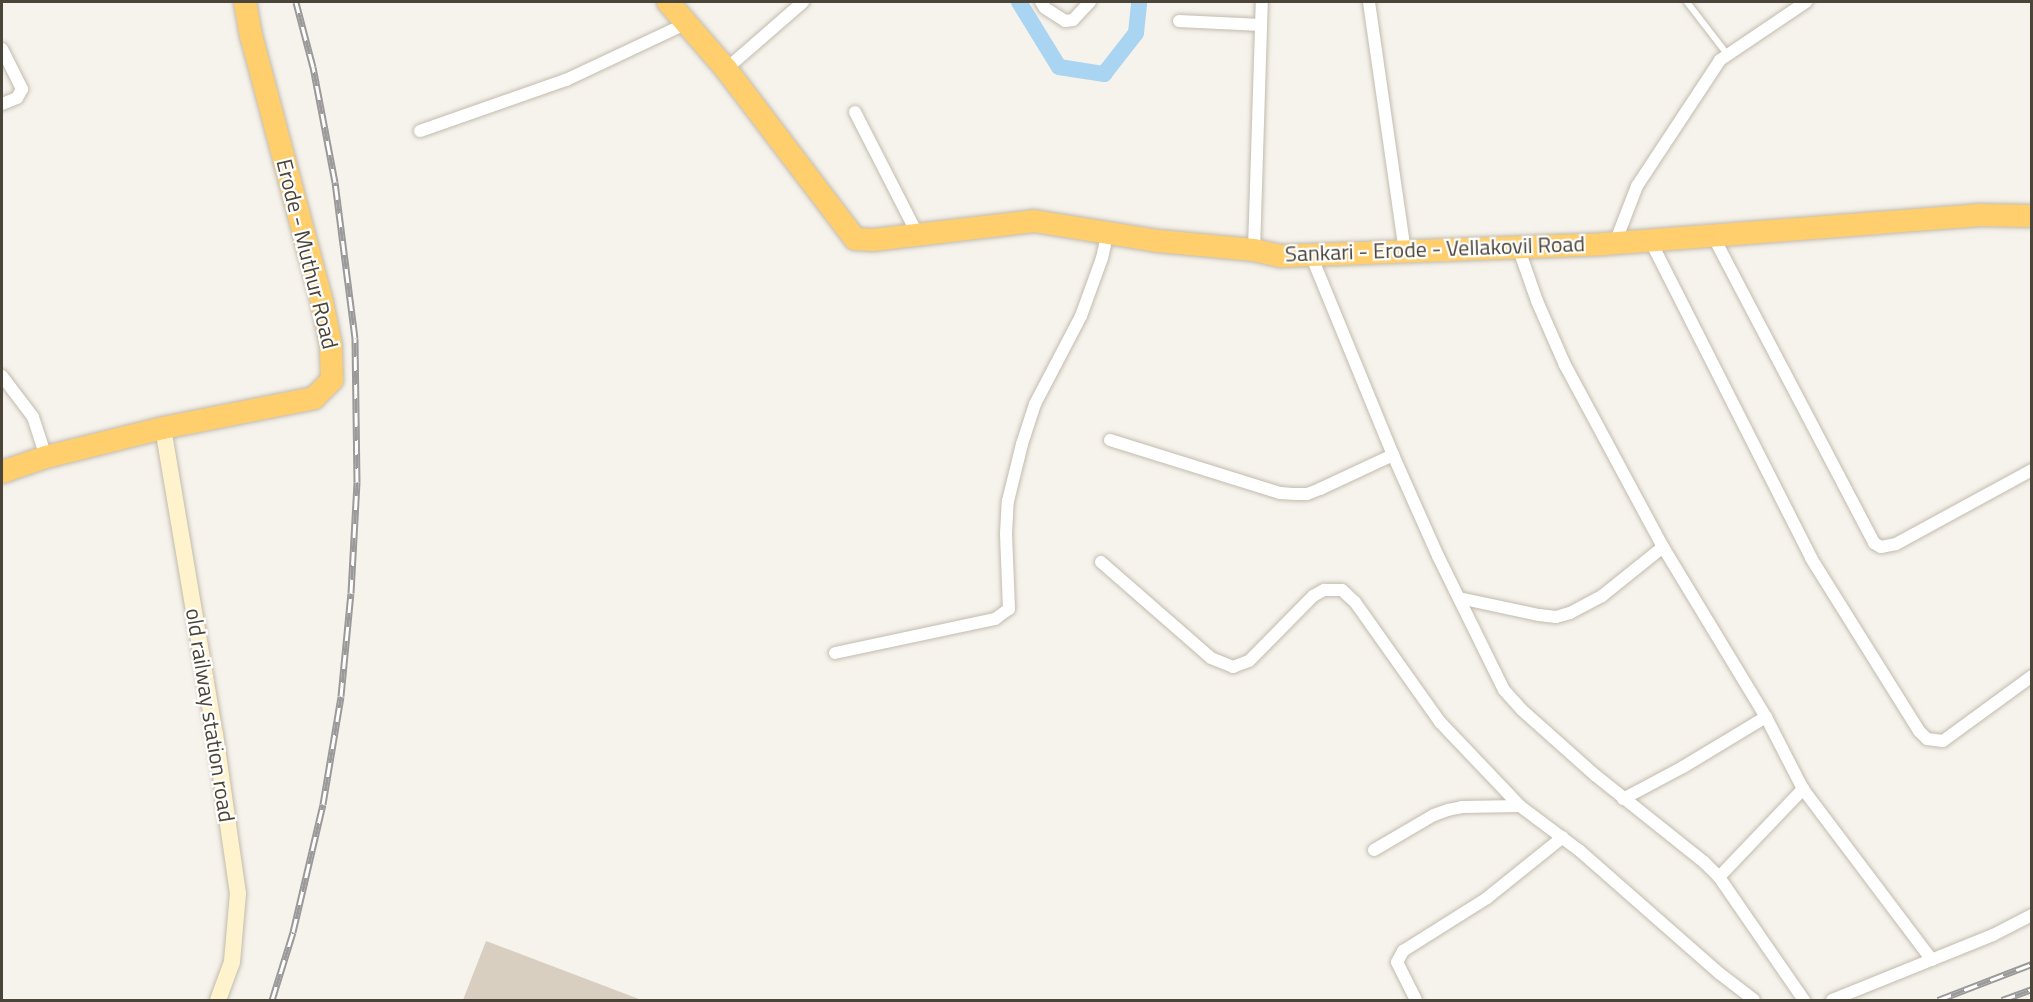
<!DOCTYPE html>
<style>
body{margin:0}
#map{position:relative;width:2033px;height:1002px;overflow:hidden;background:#f6f3ec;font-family:"Titillium Web",sans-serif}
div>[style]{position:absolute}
.canal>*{height:16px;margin:-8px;padding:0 8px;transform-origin:8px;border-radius:8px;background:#a9d4f2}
.building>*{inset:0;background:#d8cfc1}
.roads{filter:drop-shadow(0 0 2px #c2bbae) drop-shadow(0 0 2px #c2bbae)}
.lane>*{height:6px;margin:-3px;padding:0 3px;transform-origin:3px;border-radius:3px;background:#fff}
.street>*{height:12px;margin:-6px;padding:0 6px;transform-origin:6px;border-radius:6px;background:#fff}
.secondary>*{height:16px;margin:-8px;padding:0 8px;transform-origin:8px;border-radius:8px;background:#fff3cd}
.highway>*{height:22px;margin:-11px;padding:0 11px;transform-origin:11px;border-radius:11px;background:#ffcf6e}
.rail>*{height:7px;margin-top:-3.5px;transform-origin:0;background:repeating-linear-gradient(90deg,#fff 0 14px,#9a9a9a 0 28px);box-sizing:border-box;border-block:2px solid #9a9a9a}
span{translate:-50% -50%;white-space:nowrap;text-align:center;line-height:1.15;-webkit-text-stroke:4.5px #fff;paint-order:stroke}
.street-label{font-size:22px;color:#4b4439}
.frame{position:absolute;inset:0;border:3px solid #4b4439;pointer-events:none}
</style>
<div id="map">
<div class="canal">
<i style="left:1019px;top:2px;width:76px;rotate:58.4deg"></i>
<i style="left:1059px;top:67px;width:46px;rotate:8.8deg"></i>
<i style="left:1104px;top:74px;width:52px;rotate:-52deg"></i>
<i style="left:1136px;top:33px;width:31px;rotate:-84deg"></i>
</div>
<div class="building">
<i style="clip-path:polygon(486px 941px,639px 999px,639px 1000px,463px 1000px)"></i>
</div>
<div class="roads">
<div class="lane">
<i style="left:1687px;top:2px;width:66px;rotate:52.4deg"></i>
</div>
<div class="street">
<i style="left:1041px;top:2px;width:7px;rotate:56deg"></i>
<i style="left:1045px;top:8px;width:24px;rotate:33deg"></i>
<i style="left:1065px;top:21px;width:8px;rotate:-7deg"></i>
<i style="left:1073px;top:20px;width:25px;rotate:-47deg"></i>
<i style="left:1369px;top:2px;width:253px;rotate:81.8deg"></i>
<i style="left:1179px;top:21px;width:82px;rotate:2.8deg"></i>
<i style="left:2px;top:49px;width:45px;rotate:63.4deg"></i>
<i style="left:22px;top:89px;width:10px;rotate:119deg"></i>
<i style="left:17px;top:98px;width:16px;rotate:158deg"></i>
<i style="left:726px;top:69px;width:102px;rotate:-41deg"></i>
<i style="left:855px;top:112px;width:138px;rotate:62.9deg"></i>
<i style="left:420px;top:131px;width:155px;rotate:-19.3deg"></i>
<i style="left:566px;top:80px;width:136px;rotate:-25.2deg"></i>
<i style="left:1713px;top:236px;width:347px;rotate:62.3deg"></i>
<i style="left:1874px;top:543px;width:8px;rotate:30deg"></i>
<i style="left:1881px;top:547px;width:15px;rotate:-11deg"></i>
<i style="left:1896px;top:544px;width:155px;rotate:-28.6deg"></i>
<i style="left:1650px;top:240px;width:356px;rotate:63.1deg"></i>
<i style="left:1811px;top:558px;width:204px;rotate:58deg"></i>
<i style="left:1919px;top:731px;width:11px;rotate:45deg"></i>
<i style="left:1927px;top:739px;width:16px;rotate:7deg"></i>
<i style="left:1943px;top:741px;width:110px;rotate:-36.1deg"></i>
<i style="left:1615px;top:243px;width:61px;rotate:-68.9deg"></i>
<i style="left:1637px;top:186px;width:151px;rotate:-56.6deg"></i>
<i style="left:1720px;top:60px;width:104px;rotate:-34deg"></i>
<i style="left:1518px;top:247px;width:57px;rotate:70.6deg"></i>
<i style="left:1537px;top:301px;width:70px;rotate:66.4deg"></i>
<i style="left:1565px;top:365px;width:207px;rotate:61.7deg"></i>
<i style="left:1663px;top:547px;width:199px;rotate:58.8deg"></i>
<i style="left:1766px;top:717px;width:81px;rotate:62.8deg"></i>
<i style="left:1803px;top:789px;width:214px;rotate:53deg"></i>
<i style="left:1254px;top:250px;width:248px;rotate:-88.2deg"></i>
<i style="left:1311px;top:255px;width:216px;rotate:67.7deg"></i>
<i style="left:1393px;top:455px;width:111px;rotate:66deg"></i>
<i style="left:1438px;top:556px;width:149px;rotate:63.8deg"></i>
<i style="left:1504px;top:690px;width:27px;rotate:48deg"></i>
<i style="left:1522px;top:710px;width:98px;rotate:41.7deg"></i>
<i style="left:1595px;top:775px;width:139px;rotate:38.6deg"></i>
<i style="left:1704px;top:862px;width:21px;rotate:45deg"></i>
<i style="left:1719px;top:877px;width:150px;rotate:55.4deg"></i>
<i style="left:2px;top:376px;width:51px;rotate:52.9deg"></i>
<i style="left:33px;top:417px;width:42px;rotate:72deg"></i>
<i style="left:1110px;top:440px;width:178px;rotate:17.3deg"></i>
<i style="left:1280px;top:493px;width:16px;rotate:4deg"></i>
<i style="left:1296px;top:494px;width:11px"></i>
<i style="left:1307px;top:494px;width:14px;rotate:-21deg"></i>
<i style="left:1320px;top:489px;width:81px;rotate:-25deg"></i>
<i style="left:1101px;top:562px;width:146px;rotate:41.1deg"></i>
<i style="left:1211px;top:658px;width:24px;rotate:22deg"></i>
<i style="left:1233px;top:667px;width:17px;rotate:-21deg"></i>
<i style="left:1249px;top:661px;width:91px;rotate:-45.4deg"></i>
<i style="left:1313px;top:596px;width:13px;rotate:-29deg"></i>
<i style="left:1324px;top:590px;width:18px"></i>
<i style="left:1342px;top:590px;width:18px;rotate:43deg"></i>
<i style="left:1355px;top:602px;width:147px;rotate:54.7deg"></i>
<i style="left:1440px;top:722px;width:116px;rotate:46.4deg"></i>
<i style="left:1520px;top:806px;width:75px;rotate:36.9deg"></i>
<i style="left:1580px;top:851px;width:185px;rotate:41.3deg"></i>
<i style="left:1719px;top:973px;width:44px;rotate:37.6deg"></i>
<i style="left:1459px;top:598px;width:82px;rotate:12deg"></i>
<i style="left:1539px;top:615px;width:17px;rotate:7deg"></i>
<i style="left:1556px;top:617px;width:15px;rotate:-16deg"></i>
<i style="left:1570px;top:613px;width:36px;rotate:-28deg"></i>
<i style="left:1602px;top:596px;width:78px;rotate:-38.8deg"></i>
<i style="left:835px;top:653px;width:164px;rotate:-12deg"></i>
<i style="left:995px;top:619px;width:17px;rotate:-36deg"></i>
<i style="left:1009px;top:609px;width:75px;rotate:-92.3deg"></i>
<i style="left:1006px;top:534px;width:33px;rotate:-87deg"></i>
<i style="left:1008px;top:501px;width:59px;rotate:-76.2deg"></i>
<i style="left:1022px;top:444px;width:42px;rotate:-72deg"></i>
<i style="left:1035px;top:404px;width:99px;rotate:-62.4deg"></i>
<i style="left:1081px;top:316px;width:62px;rotate:-70.1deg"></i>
<i style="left:1102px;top:258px;width:27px;rotate:-77deg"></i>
<i style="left:1623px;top:799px;width:68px;rotate:-28.1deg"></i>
<i style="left:1683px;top:767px;width:97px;rotate:-31.1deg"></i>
<i style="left:1374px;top:850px;width:69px;rotate:-30.3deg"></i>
<i style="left:1434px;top:815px;width:15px;rotate:-20deg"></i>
<i style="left:1448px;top:810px;width:14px;rotate:-12deg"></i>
<i style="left:1462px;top:807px;width:58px;rotate:-1deg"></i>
<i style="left:1719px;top:877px;width:122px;rotate:-46.3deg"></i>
<i style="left:1416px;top:1000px;width:42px;rotate:-116.6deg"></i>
<i style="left:1397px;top:962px;width:13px;rotate:-61deg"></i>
<i style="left:1403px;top:951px;width:99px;rotate:-32.2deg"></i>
<i style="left:1487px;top:898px;width:97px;rotate:-38.8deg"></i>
<i style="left:1832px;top:1000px;width:174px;rotate:-22deg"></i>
<i style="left:1993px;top:935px;width:44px;rotate:-27.1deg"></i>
</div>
<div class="secondary">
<i style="left:163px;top:428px;width:310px;rotate:80.4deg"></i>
<i style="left:215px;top:734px;width:161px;rotate:81.8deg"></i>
<i style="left:238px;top:893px;width:69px;rotate:95deg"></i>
<i style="left:232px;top:962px;width:40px;rotate:110.2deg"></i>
</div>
<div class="highway">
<i style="left:668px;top:2px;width:89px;rotate:49.1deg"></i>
<i style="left:726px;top:69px;width:213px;rotate:52.8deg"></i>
<i style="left:855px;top:239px;width:18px;rotate:3deg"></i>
<i style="left:873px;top:240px;width:162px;rotate:-6.7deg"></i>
<i style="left:1034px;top:221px;width:126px;rotate:9.2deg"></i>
<i style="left:1158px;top:241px;width:96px;rotate:5.4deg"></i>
<i style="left:1254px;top:250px;width:28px;rotate:13deg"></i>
<i style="left:1281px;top:256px;width:323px;rotate:-2.1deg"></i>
<i style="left:1604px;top:244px;width:375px;rotate:-4.4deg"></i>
<i style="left:1978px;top:215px;width:54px;rotate:1.1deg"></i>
<i style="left:2px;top:472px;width:46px;rotate:-18.8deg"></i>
<i style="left:46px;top:457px;width:121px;rotate:-13.9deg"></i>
<i style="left:163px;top:428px;width:154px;rotate:-11.2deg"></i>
<i style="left:314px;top:398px;width:25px;rotate:-45deg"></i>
<i style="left:332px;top:380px;width:34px;rotate:-92deg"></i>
<i style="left:331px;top:346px;width:45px;rotate:-101.6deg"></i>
<i style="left:322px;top:302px;width:275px;rotate:-104.9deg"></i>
<i style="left:251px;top:36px;width:35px;rotate:-100deg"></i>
</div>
</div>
<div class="rail">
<i style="left:272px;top:1000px;width:71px;rotate:-72.8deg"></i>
<i style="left:293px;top:932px;width:131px;rotate:-76.8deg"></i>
<i style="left:323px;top:804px;width:109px;rotate:-80.5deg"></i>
<i style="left:341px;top:696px;width:103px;rotate:-84.5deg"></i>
<i style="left:351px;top:593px;width:111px;rotate:-86.9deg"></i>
<i style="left:357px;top:482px;width:144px;rotate:-90.8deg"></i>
<i style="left:355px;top:338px;width:157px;rotate:-97.3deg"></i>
<i style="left:335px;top:182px;width:117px;rotate:-100.8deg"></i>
<i style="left:313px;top:67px;width:67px;rotate:-104.7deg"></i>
<i style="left:1938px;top:1000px;width:101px;rotate:-21deg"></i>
<i style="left:2002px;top:1000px;width:32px;rotate:-20deg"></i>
</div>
<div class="street-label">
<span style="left:1435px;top:249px;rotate:-2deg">Sankari - Erode - Vellakovil Road</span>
<span style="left:307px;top:254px;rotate:76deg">Erode - Muthur Road</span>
<span style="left:210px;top:715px;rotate:81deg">old railway station road</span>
</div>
<div class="frame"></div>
</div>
